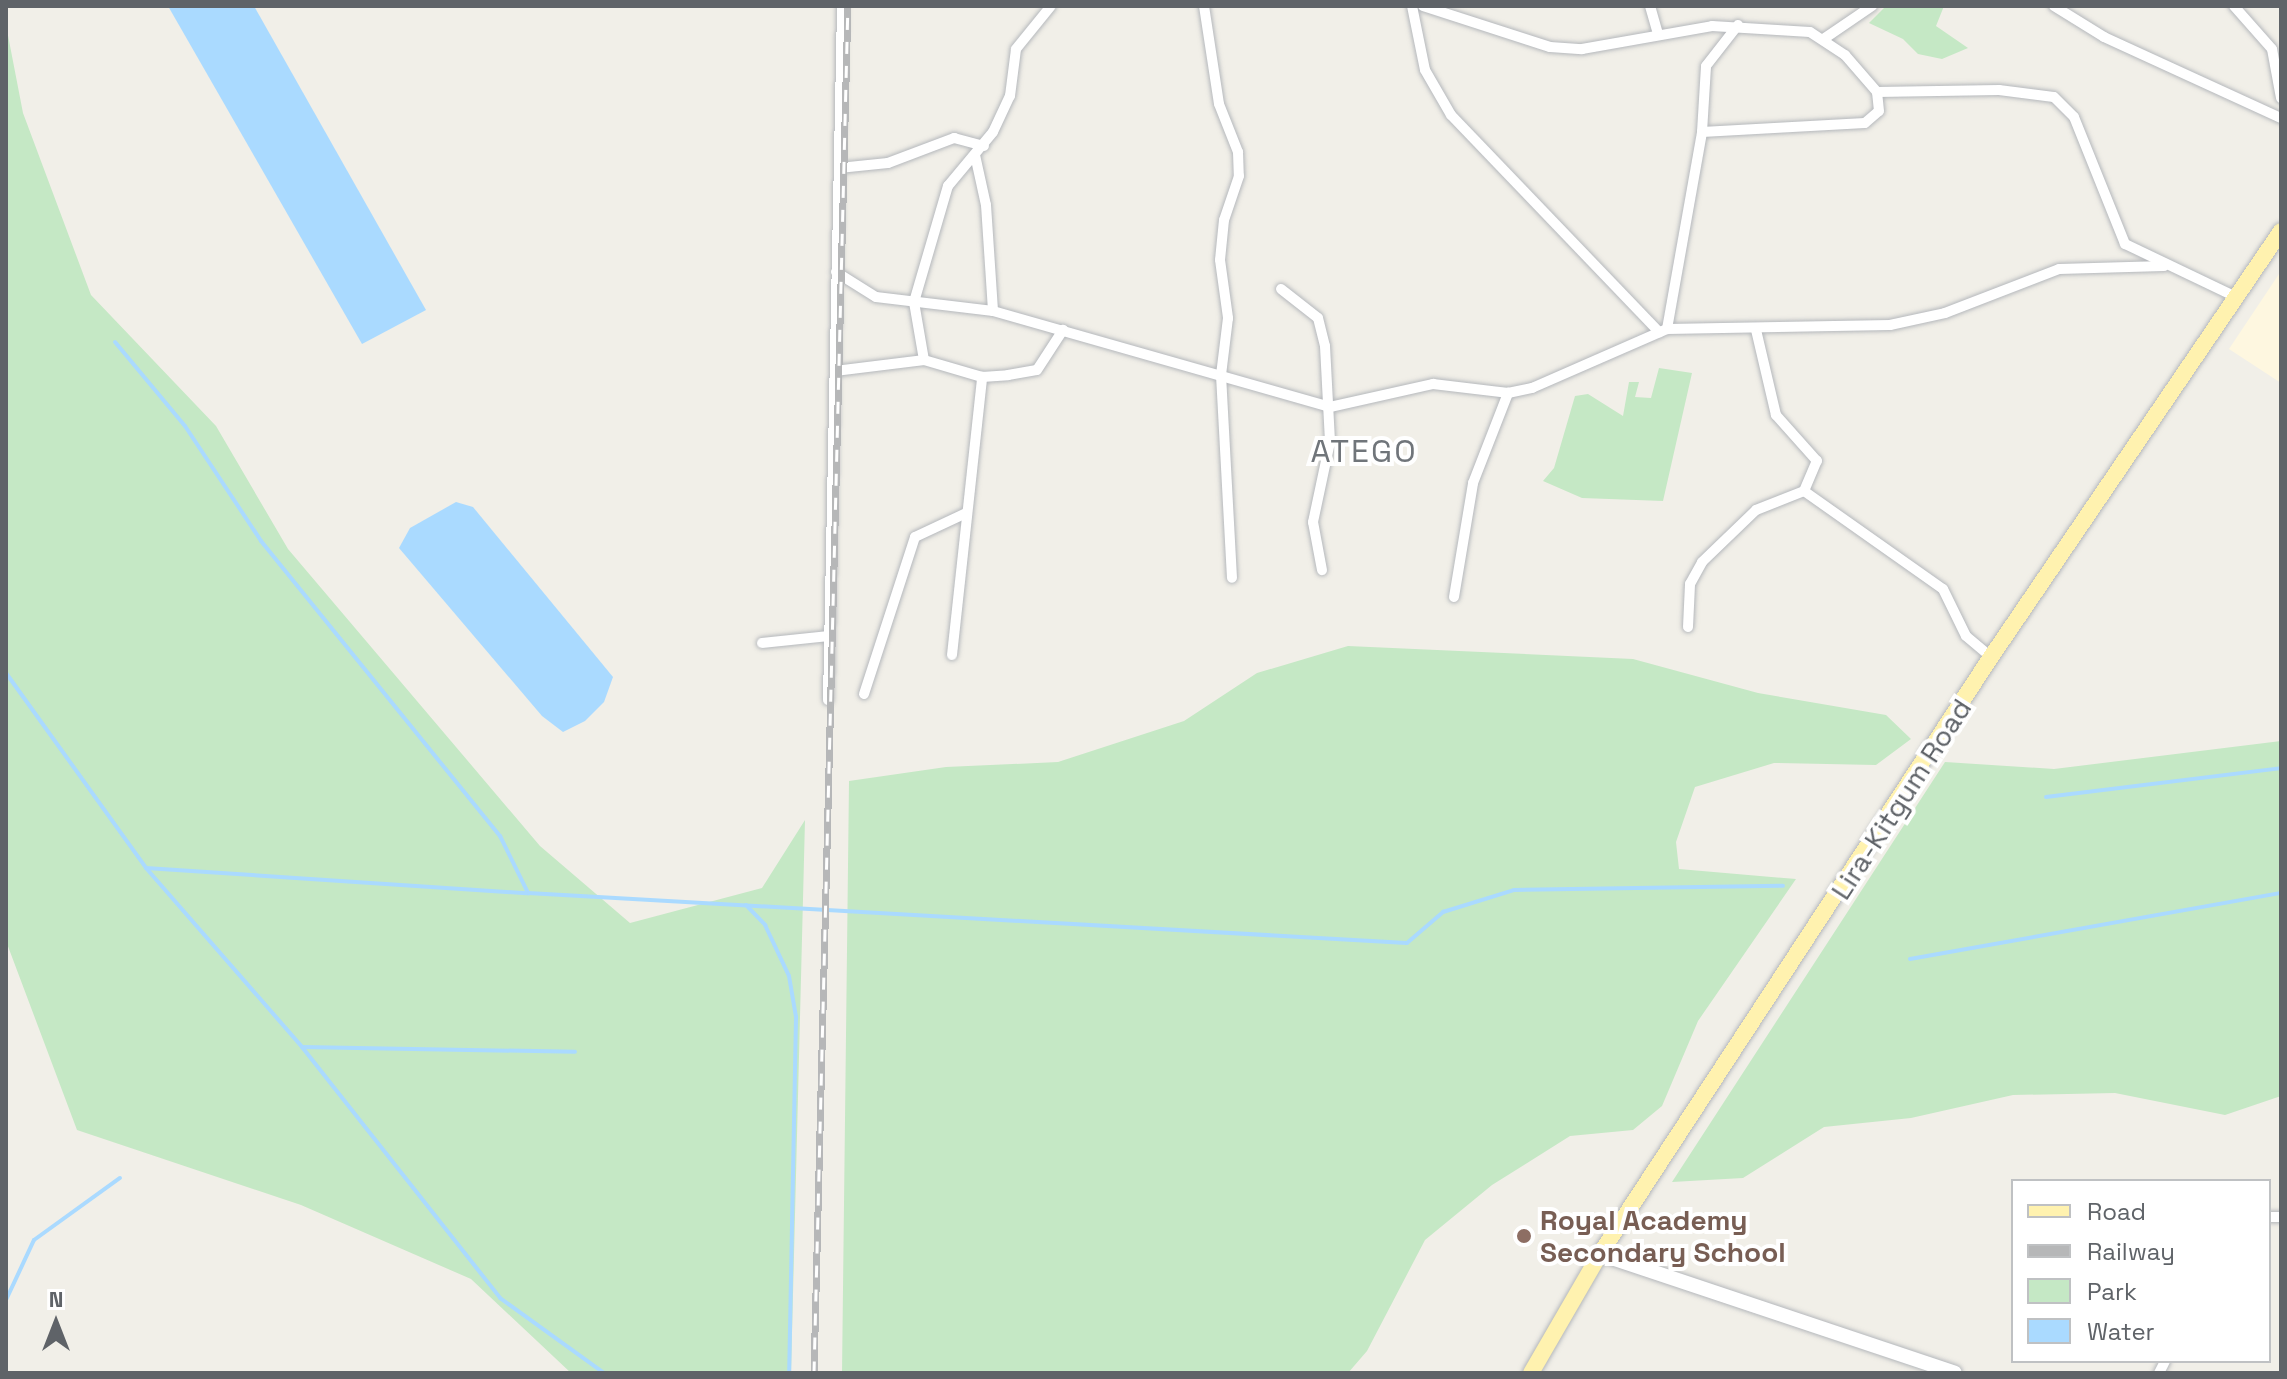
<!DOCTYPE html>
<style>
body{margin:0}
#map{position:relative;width:2287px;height:1379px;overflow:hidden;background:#f1efe8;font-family:"Space Grotesk",sans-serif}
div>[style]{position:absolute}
.commercial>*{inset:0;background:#fef7e0}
.green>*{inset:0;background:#c5e8c5}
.water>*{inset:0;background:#aadaff}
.stream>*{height:4px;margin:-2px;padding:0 2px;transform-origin:2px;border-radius:2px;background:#aadaff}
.roads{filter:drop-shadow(0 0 2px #b5b8bc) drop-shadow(0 0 2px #b5b8bc)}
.street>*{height:10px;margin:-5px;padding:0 5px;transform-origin:5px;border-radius:5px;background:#fff}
.secondary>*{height:14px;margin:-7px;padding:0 7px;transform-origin:7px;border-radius:7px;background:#fff}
.primary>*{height:16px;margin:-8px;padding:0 8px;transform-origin:8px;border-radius:8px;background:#fff2af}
.rail>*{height:7px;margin-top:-3.5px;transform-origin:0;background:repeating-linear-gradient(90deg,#fff 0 12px,#b6b7b8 0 24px);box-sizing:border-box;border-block:2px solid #b6b7b8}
.dots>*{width:22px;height:22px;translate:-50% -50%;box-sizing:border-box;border:4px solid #fff;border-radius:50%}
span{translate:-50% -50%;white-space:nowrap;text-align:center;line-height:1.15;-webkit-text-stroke:8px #fff;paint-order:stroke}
.street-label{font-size:28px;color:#5f6368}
.education-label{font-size:28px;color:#785e54;font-weight:700}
.left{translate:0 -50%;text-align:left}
.quarter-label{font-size:32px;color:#70757a;letter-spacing:2px}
.frame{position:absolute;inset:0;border:8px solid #5f6368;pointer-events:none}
.legend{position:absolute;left:2011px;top:1179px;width:260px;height:184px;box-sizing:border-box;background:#fff;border:2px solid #bfc1c3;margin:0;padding:10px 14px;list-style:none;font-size:24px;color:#5f6368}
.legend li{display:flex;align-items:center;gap:16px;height:40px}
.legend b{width:40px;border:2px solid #bfc1c3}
.north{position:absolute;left:16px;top:1283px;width:80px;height:80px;-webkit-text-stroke:6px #fff;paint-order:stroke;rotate:0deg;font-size:22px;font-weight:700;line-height:32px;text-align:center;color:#5f6368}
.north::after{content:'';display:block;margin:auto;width:28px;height:36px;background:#5f6368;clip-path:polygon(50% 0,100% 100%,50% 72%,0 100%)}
</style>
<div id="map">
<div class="commercial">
<i style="clip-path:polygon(2281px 271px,2281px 383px,2229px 349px)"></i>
</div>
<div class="green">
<i style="clip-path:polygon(1886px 6px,1944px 6px,1936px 26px,1968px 48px,1942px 59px,1918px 54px,1903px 39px,1869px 23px)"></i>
<i style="clip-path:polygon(6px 25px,23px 113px,91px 295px,216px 426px,288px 549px,540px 846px,630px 923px,762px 888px,805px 820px,791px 1373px,571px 1373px,471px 1279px,301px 1205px,77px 1130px,6px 941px)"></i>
<i style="clip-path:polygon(1659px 368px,1692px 373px,1663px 501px,1582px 498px,1543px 481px,1554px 468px,1575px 396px,1588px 394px,1623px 416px,1629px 382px,1639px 382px,1635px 397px,1651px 398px)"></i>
<i style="clip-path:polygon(1348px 646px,1633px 659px,1758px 693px,1886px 715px,1911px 739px,1876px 765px,1774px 763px,1695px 787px,1676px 842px,1679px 869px,1796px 879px,1698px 1021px,1662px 1106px,1633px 1130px,1570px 1136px,1492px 1185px,1425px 1240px,1367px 1351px,1348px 1373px,842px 1373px,849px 781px,946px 767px,1058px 762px,1184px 721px,1257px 673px)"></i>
<i style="clip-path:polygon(2281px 741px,2281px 1096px,2225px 1115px,2115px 1093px,2013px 1095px,1911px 1118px,1824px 1127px,1743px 1178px,1672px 1182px,1945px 762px,2054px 769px)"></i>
</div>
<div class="water">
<i style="clip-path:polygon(168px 6px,254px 6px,426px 310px,362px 344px)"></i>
<i style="clip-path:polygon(456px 502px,473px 507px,613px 677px,604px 702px,585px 721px,563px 732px,542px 716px,399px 548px,410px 528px)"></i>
</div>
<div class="stream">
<i style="left:115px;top:342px;width:109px;rotate:50.2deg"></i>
<i style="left:185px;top:426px;width:138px;rotate:56.5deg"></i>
<i style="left:261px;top:541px;width:380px;rotate:51deg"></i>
<i style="left:500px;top:836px;width:64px;rotate:63.8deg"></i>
<i style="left:528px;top:893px;width:880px;rotate:3.26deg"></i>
<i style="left:1407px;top:943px;width:48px;rotate:-40.7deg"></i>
<i style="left:1443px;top:912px;width:74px;rotate:-17.2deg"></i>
<i style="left:1514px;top:890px;width:269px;rotate:-0.9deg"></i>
<i style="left:6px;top:673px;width:240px;rotate:54.3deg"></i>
<i style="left:146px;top:868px;width:237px;rotate:48.9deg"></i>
<i style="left:302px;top:1047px;width:320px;rotate:51.7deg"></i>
<i style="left:500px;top:1298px;width:128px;rotate:35.8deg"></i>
<i style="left:2046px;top:797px;width:237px;rotate:-7deg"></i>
<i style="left:146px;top:868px;width:381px;rotate:3.8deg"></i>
<i style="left:746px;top:905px;width:28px;rotate:46deg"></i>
<i style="left:765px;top:925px;width:56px;rotate:64.8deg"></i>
<i style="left:789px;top:976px;width:42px;rotate:80.3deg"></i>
<i style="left:796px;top:1017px;width:356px;rotate:91.1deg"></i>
<i style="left:1910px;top:959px;width:377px;rotate:-10.1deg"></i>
<i style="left:302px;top:1047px;width:273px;rotate:1deg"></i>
<i style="left:6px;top:1300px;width:66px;rotate:-65deg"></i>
<i style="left:34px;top:1240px;width:106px;rotate:-35.8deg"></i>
</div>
<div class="roads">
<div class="street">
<i style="left:1204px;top:6px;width:99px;rotate:81.3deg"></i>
<i style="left:1219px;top:104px;width:52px;rotate:68.4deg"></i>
<i style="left:1238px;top:152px;width:24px;rotate:88deg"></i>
<i style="left:1239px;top:176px;width:46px;rotate:108.8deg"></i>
<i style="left:1224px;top:220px;width:40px;rotate:95.7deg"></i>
<i style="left:1220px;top:260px;width:59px;rotate:82.1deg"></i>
<i style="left:1228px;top:318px;width:57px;rotate:97deg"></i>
<i style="left:1221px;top:375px;width:203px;rotate:86.9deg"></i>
<i style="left:1412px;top:6px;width:65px;rotate:78.5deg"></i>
<i style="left:1425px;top:70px;width:52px;rotate:60deg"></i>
<i style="left:1451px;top:115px;width:301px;rotate:46.2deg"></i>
<i style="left:1423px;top:6px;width:133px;rotate:17.9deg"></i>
<i style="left:1550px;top:47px;width:32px;rotate:4deg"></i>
<i style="left:1582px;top:49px;width:132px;rotate:-10deg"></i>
<i style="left:1712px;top:26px;width:98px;rotate:3.5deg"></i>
<i style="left:1810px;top:32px;width:42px;rotate:33.3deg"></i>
<i style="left:1845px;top:55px;width:49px;rotate:49.1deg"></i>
<i style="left:1877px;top:92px;width:122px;rotate:-0.9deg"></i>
<i style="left:1999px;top:90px;width:55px;rotate:7.3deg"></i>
<i style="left:2054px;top:97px;width:28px;rotate:45deg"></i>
<i style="left:2074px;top:117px;width:137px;rotate:68.1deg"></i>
<i style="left:2125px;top:244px;width:125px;rotate:25.5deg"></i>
<i style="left:1650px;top:6px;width:29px;rotate:74deg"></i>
<i style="left:2054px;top:6px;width:59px;rotate:31.8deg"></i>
<i style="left:2104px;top:37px;width:195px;rotate:24.6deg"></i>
<i style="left:2234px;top:6px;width:57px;rotate:48.5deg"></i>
<i style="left:2272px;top:49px;width:50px;rotate:79.6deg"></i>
<i style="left:1825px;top:38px;width:57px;rotate:-34.2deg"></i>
<i style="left:1702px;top:132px;width:66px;rotate:-86.5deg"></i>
<i style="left:1706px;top:66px;width:52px;rotate:-52deg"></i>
<i style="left:975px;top:155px;width:51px;rotate:77.6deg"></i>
<i style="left:986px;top:205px;width:106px;rotate:86.2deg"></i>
<i style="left:993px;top:311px;width:350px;rotate:15.9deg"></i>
<i style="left:1330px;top:407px;width:106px;rotate:-12.6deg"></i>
<i style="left:1433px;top:384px;width:76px;rotate:6.8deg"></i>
<i style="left:1508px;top:393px;width:25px;rotate:-12deg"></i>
<i style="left:1532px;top:388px;width:147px;rotate:-23.6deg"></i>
<i style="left:1667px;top:329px;width:223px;rotate:-1deg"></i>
<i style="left:1890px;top:325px;width:56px;rotate:-12.3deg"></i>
<i style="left:1945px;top:313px;width:122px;rotate:-21.1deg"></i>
<i style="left:2059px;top:269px;width:105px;rotate:-1.6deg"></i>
<i style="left:839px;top:168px;width:49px;rotate:-5.8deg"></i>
<i style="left:888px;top:163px;width:71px;rotate:-20.7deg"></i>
<i style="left:954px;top:138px;width:31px;rotate:15deg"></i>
<i style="left:836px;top:272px;width:47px;rotate:32deg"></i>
<i style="left:876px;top:297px;width:118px;rotate:6.8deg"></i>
<i style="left:1281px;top:289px;width:47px;rotate:38.1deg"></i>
<i style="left:1318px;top:318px;width:29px;rotate:76deg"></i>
<i style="left:1325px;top:346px;width:96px;rotate:87deg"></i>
<i style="left:1330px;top:442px;width:82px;rotate:102deg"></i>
<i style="left:1313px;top:522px;width:49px;rotate:79.4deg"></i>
<i style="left:1667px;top:329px;width:200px;rotate:-79.9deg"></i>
<i style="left:1702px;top:132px;width:163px;rotate:-3.2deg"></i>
<i style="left:1865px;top:123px;width:18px;rotate:-41deg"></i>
<i style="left:1879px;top:111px;width:19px;rotate:-96deg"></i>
<i style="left:924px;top:360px;width:59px;rotate:-99.8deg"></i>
<i style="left:914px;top:302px;width:121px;rotate:-73.7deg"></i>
<i style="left:948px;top:186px;width:70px;rotate:-50.2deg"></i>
<i style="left:993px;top:132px;width:40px;rotate:-65deg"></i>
<i style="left:1010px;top:96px;width:47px;rotate:-82.7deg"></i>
<i style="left:1016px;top:49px;width:55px;rotate:-50.9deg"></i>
<i style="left:835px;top:371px;width:90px;rotate:-7deg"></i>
<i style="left:924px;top:360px;width:60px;rotate:16.3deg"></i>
<i style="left:982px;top:377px;width:26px;rotate:-4deg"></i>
<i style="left:1008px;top:375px;width:29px;rotate:-10deg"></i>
<i style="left:1037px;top:370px;width:48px;rotate:-57deg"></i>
<i style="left:1804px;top:491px;width:170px;rotate:35.2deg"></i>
<i style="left:1943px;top:589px;width:52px;rotate:63.9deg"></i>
<i style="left:1966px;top:636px;width:33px;rotate:40deg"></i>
<i style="left:1454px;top:597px;width:116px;rotate:-80.5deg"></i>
<i style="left:1473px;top:483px;width:97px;rotate:-68.7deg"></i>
<i style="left:1688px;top:627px;width:43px;rotate:-87.3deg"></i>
<i style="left:1690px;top:584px;width:25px;rotate:-61deg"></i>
<i style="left:1702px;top:562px;width:75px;rotate:-43.9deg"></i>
<i style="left:1756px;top:510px;width:52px;rotate:-21.6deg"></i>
<i style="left:1804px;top:491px;width:33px;rotate:-67deg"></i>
<i style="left:1817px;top:461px;width:62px;rotate:-131.7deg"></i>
<i style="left:1776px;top:415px;width:87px;rotate:-103.2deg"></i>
<i style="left:762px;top:643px;width:67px;rotate:-6deg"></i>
<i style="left:952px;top:655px;width:280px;rotate:-83.8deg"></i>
<i style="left:864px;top:694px;width:165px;rotate:-72deg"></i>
<i style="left:915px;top:537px;width:56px;rotate:-25.2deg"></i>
<i style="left:828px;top:700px;width:694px;rotate:-88.84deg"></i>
<i style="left:2269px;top:1217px;width:12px"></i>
<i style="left:2159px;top:1373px;width:13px;rotate:-63deg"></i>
</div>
<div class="secondary">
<i style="left:1600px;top:1254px;width:374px;rotate:18.5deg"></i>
</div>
<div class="primary">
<i style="left:1531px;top:1373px;width:138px;rotate:-59.9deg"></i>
<i style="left:1600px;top:1254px;width:714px;rotate:-56.78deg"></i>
<i style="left:1991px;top:657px;width:515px;rotate:-55.75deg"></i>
</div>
</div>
<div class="rail">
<i style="left:814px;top:1373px;width:1367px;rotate:-88.58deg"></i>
</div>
<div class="dots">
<i style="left:1524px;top:1236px;background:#8d6e63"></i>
</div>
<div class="street-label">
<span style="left:1901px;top:799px;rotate:-57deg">Lira-Kitgum Road</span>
</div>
<div class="education-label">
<span class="left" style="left:1540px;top:1236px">Royal Academy<br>Secondary School</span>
</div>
<div class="quarter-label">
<span style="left:1364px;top:451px">ATEGO</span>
</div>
<div class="frame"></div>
<ul class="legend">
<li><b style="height:10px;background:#fff2af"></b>Road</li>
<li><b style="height:10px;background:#b6b7b8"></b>Railway</li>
<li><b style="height:22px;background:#c5e8c5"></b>Park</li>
<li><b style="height:22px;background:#aadaff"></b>Water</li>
</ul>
<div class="north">N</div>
</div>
